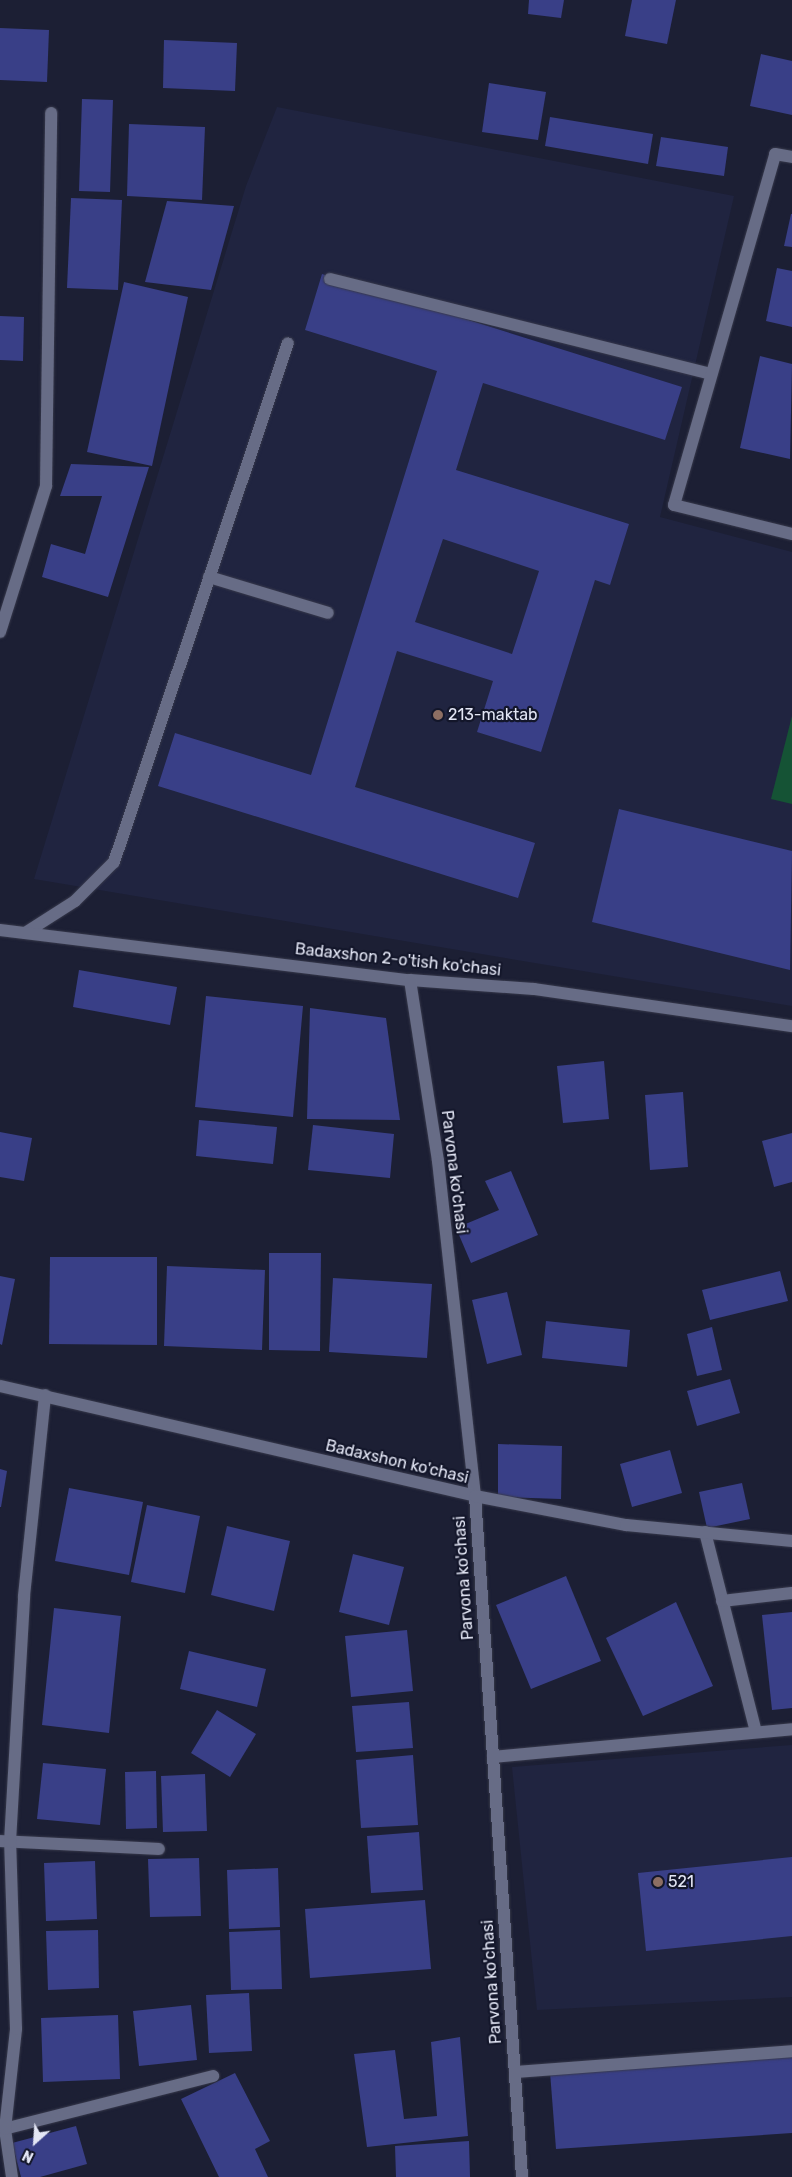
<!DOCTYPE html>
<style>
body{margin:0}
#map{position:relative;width:792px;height:2177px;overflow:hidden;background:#1c1f34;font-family:Rubik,sans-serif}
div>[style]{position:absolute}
.built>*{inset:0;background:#202440}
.green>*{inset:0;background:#155335}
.building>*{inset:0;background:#393f87}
.roads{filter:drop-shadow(0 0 1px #37394b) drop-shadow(0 0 1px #37394b)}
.lane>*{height:12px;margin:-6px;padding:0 6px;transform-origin:6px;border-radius:6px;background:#676c86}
.street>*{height:12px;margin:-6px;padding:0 6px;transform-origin:6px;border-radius:6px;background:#676c86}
.dots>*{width:14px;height:14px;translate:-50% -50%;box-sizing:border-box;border:2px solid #13162a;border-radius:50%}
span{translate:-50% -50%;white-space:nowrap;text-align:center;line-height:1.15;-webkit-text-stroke:4.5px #13162a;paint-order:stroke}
.poi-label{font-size:16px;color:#e3e6f5}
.left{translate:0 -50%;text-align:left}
.street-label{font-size:16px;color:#e3e6f5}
.north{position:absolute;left:10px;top:2117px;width:50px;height:50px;-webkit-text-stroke:4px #13162a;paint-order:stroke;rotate:206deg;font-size:14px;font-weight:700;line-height:20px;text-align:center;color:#e3e6f5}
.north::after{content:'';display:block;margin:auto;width:18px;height:22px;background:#e3e6f5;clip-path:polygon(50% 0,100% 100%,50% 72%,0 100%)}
</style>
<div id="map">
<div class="built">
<i style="clip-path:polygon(277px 107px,734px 196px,660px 517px,792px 552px,792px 1006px,34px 879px,246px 186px)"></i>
<i style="clip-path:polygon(792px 1745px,792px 1997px,537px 2010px,512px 1767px)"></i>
</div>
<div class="green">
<i style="clip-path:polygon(792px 716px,792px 804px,771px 799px)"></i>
</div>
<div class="building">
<i style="clip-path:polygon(529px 0,564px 0,561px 18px,528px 14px)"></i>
<i style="clip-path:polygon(632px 0,676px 0,667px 44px,625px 36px)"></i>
<i style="clip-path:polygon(0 28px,49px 30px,47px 82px,0 80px)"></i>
<i style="clip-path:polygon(164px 40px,237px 43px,235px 91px,163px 88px)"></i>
<i style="clip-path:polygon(761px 54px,792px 61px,792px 115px,750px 106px)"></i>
<i style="clip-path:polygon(489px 83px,546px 92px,538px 140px,482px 132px)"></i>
<i style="clip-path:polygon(82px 99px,113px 100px,110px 192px,79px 191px)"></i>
<i style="clip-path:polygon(550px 117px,653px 134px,648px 164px,545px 146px)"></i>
<i style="clip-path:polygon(129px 124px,205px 127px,202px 200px,127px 196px)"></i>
<i style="clip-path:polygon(661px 137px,728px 147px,724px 176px,656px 166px)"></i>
<i style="clip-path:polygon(71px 198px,122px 200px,118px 290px,67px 288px)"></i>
<i style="clip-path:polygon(167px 201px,234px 206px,211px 290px,145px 282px)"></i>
<i style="clip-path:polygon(791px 214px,792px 214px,792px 247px,784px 246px)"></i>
<i style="clip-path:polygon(777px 268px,792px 271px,792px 327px,766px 321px)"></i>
<i style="clip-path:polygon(evenodd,322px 274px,682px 387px,665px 440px,483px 383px,456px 470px,629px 524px,610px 585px,595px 580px,541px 752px,477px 732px,493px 681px,397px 651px,355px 787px,535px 843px,518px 898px,158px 786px,175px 733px,311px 775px,437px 371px,305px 330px,322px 274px,443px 539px,539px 571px,512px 654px,415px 622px,443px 539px)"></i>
<i style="clip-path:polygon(124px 282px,188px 297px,152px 466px,87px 452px)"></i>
<i style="clip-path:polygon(0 316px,24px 317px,23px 361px,0 360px)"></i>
<i style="clip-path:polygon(760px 356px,792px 364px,790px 459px,740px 448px)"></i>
<i style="clip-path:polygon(71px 464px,149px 467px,108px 597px,42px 577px,51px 544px,85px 554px,102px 496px,60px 496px)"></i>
<i style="clip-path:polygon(619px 809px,792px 851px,790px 970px,592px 922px)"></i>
<i style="clip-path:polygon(79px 970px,177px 987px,170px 1025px,73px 1007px)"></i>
<i style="clip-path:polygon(206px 996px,303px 1006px,293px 1117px,195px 1107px)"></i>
<i style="clip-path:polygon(310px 1008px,386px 1018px,400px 1120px,307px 1119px)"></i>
<i style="clip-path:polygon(604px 1061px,609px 1119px,563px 1123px,557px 1066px)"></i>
<i style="clip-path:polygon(683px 1092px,688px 1167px,650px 1170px,645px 1095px)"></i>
<i style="clip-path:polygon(199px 1120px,277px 1127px,273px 1164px,196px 1156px)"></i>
<i style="clip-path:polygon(313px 1125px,394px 1134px,390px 1178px,308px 1170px)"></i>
<i style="clip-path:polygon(0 1132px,32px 1138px,24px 1181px,0 1177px)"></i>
<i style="clip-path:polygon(792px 1133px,792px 1182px,774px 1187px,762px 1141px)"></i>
<i style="clip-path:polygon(511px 1171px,538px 1235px,471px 1263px,456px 1228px,499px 1210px,485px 1181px)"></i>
<i style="clip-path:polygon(269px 1253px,321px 1253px,320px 1351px,269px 1350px)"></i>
<i style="clip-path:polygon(50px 1257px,157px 1257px,157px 1345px,49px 1344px)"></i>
<i style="clip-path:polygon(167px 1266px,265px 1270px,262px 1350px,164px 1346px)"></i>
<i style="clip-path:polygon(780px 1271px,788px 1301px,710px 1320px,702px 1290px)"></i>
<i style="clip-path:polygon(0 1276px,15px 1279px,2px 1345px,0 1344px)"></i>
<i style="clip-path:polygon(333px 1278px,432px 1284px,427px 1358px,329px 1352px)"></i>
<i style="clip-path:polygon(507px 1292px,522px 1355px,487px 1364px,472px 1300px)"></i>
<i style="clip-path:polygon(546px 1321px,630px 1330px,627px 1367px,542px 1358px)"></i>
<i style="clip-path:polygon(712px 1327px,722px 1370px,697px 1376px,687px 1334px)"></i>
<i style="clip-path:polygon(730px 1379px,740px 1413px,697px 1426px,687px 1391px)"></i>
<i style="clip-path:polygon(498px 1444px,562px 1446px,561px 1499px,498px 1497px)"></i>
<i style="clip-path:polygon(670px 1450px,682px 1493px,632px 1507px,620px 1464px)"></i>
<i style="clip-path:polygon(0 1469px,7px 1471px,1px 1507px,0 1507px)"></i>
<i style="clip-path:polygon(742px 1483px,750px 1519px,707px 1528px,699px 1492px)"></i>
<i style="clip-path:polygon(69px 1488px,143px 1502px,129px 1575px,55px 1561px)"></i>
<i style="clip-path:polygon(147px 1505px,200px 1516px,185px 1593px,131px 1582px)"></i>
<i style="clip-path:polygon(227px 1526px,290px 1541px,274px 1611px,211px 1595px)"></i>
<i style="clip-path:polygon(353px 1554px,404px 1567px,389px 1625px,339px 1612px)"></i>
<i style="clip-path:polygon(566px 1576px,601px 1661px,531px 1689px,496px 1605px)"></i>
<i style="clip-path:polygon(676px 1602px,713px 1686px,643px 1716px,606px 1638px)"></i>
<i style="clip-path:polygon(54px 1608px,121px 1616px,109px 1733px,42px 1725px)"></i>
<i style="clip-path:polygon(792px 1612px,792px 1708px,772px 1710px,762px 1615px)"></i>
<i style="clip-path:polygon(407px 1630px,413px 1691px,351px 1697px,345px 1636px)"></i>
<i style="clip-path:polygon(189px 1651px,266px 1669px,257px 1707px,180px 1689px)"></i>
<i style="clip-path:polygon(409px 1702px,413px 1748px,356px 1752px,352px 1706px)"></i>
<i style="clip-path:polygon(217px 1710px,256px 1734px,230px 1777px,191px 1753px)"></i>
<i style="clip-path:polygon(413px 1755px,418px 1825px,361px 1828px,356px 1760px)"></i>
<i style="clip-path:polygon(43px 1763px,106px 1769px,100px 1825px,37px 1819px)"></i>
<i style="clip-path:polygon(156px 1771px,157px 1828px,126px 1829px,125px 1772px)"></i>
<i style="clip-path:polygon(205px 1774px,207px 1831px,163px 1832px,161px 1776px)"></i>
<i style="clip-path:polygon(419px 1832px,423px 1890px,371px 1893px,367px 1836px)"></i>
<i style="clip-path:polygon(792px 1857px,792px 1936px,646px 1951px,638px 1873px)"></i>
<i style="clip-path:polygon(199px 1858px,201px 1916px,150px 1917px,148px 1859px)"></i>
<i style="clip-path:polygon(95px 1861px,97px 1919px,46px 1921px,44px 1863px)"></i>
<i style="clip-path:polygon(278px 1868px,280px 1927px,229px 1929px,227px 1870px)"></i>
<i style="clip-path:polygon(425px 1900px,431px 1969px,310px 1978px,305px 1909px)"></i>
<i style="clip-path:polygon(98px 1930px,99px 1988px,48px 1990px,46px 1931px)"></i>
<i style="clip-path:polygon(280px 1930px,282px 1989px,231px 1990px,229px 1932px)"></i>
<i style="clip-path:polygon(249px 1993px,252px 2051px,209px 2053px,206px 1995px)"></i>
<i style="clip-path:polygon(191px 2005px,197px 2060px,139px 2066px,133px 2011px)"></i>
<i style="clip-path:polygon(118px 2015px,120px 2079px,43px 2082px,41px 2018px)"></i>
<i style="clip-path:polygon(460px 2037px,468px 2136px,367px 2147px,354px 2054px,395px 2050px,404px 2119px,437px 2116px,431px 2042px)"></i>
<i style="clip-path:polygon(792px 2055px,792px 2133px,556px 2149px,550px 2072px)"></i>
<i style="clip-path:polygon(235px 2073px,270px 2141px,255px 2149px,268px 2177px,219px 2177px,181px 2099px)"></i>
<i style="clip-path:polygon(76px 2126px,87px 2164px,40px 2177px,21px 2177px,12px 2143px)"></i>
<i style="clip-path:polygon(469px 2141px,470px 2177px,396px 2177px,395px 2146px)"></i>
</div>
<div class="roads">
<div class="lane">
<i style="left:330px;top:279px;width:393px;rotate:14deg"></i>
<i style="left:674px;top:505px;width:365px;rotate:-73.9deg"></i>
<i style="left:209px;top:577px;width:124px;rotate:16.8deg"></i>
<i style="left:0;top:632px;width:153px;rotate:-72.5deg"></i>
<i style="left:46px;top:486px;width:373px;rotate:-89.2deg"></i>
<i style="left:25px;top:933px;width:59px;rotate:-32.6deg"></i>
<i style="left:75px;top:901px;width:55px;rotate:-45deg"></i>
<i style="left:114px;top:862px;width:547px;rotate:-71.47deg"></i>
<i style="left:705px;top:1532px;width:206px;rotate:75.7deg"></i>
<i style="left:722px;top:1601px;width:70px;rotate:-6.5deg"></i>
<i style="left:493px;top:1757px;width:300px;rotate:-5.3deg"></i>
<i style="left:515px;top:2072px;width:278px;rotate:-4.3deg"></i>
</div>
<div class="street">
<i style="left:775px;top:154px;width:17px;rotate:10deg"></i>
<i style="left:674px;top:505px;width:122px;rotate:13.8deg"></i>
<i style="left:0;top:930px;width:413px;rotate:7deg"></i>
<i style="left:410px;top:980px;width:124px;rotate:4.2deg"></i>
<i style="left:534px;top:989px;width:261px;rotate:8.2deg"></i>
<i style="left:410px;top:980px;width:183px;rotate:81.2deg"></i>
<i style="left:438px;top:1161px;width:337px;rotate:83.7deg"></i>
<i style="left:475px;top:1496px;width:683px;rotate:86.05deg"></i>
<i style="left:0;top:1386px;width:488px;rotate:13deg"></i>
<i style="left:475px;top:1496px;width:154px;rotate:10.9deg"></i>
<i style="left:626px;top:1525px;width:167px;rotate:5.5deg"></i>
<i style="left:0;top:1841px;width:159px;rotate:2.9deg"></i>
<i style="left:0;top:2130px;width:220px;rotate:-14.2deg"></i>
<i style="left:12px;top:2177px;width:49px;rotate:-98.3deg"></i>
<i style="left:5px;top:2129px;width:101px;rotate:-83.7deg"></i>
<i style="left:16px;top:2029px;width:187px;rotate:-91.8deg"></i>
<i style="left:10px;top:1842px;width:246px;rotate:-86.7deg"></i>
<i style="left:24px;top:1596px;width:202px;rotate:-84deg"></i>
</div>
</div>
<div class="dots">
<i style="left:438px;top:715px;background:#8d6e63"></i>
<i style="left:658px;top:1882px;background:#8d6e63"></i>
</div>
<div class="poi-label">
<span class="left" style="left:448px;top:715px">213-maktab</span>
<span class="left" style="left:668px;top:1882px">521</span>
</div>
<div class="street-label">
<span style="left:398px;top:960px;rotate:6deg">Badaxshon 2-o'tish ko'chasi</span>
<span style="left:454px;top:1172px;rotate:83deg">Parvona ko'chasi</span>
<span style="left:397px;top:1462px;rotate:13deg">Badaxshon ko'chasi</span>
<span style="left:464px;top:1578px;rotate:-94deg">Parvona ko'chasi</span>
<span style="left:492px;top:1982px;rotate:-94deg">Parvona ko'chasi</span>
</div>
<div class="north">N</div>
</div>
